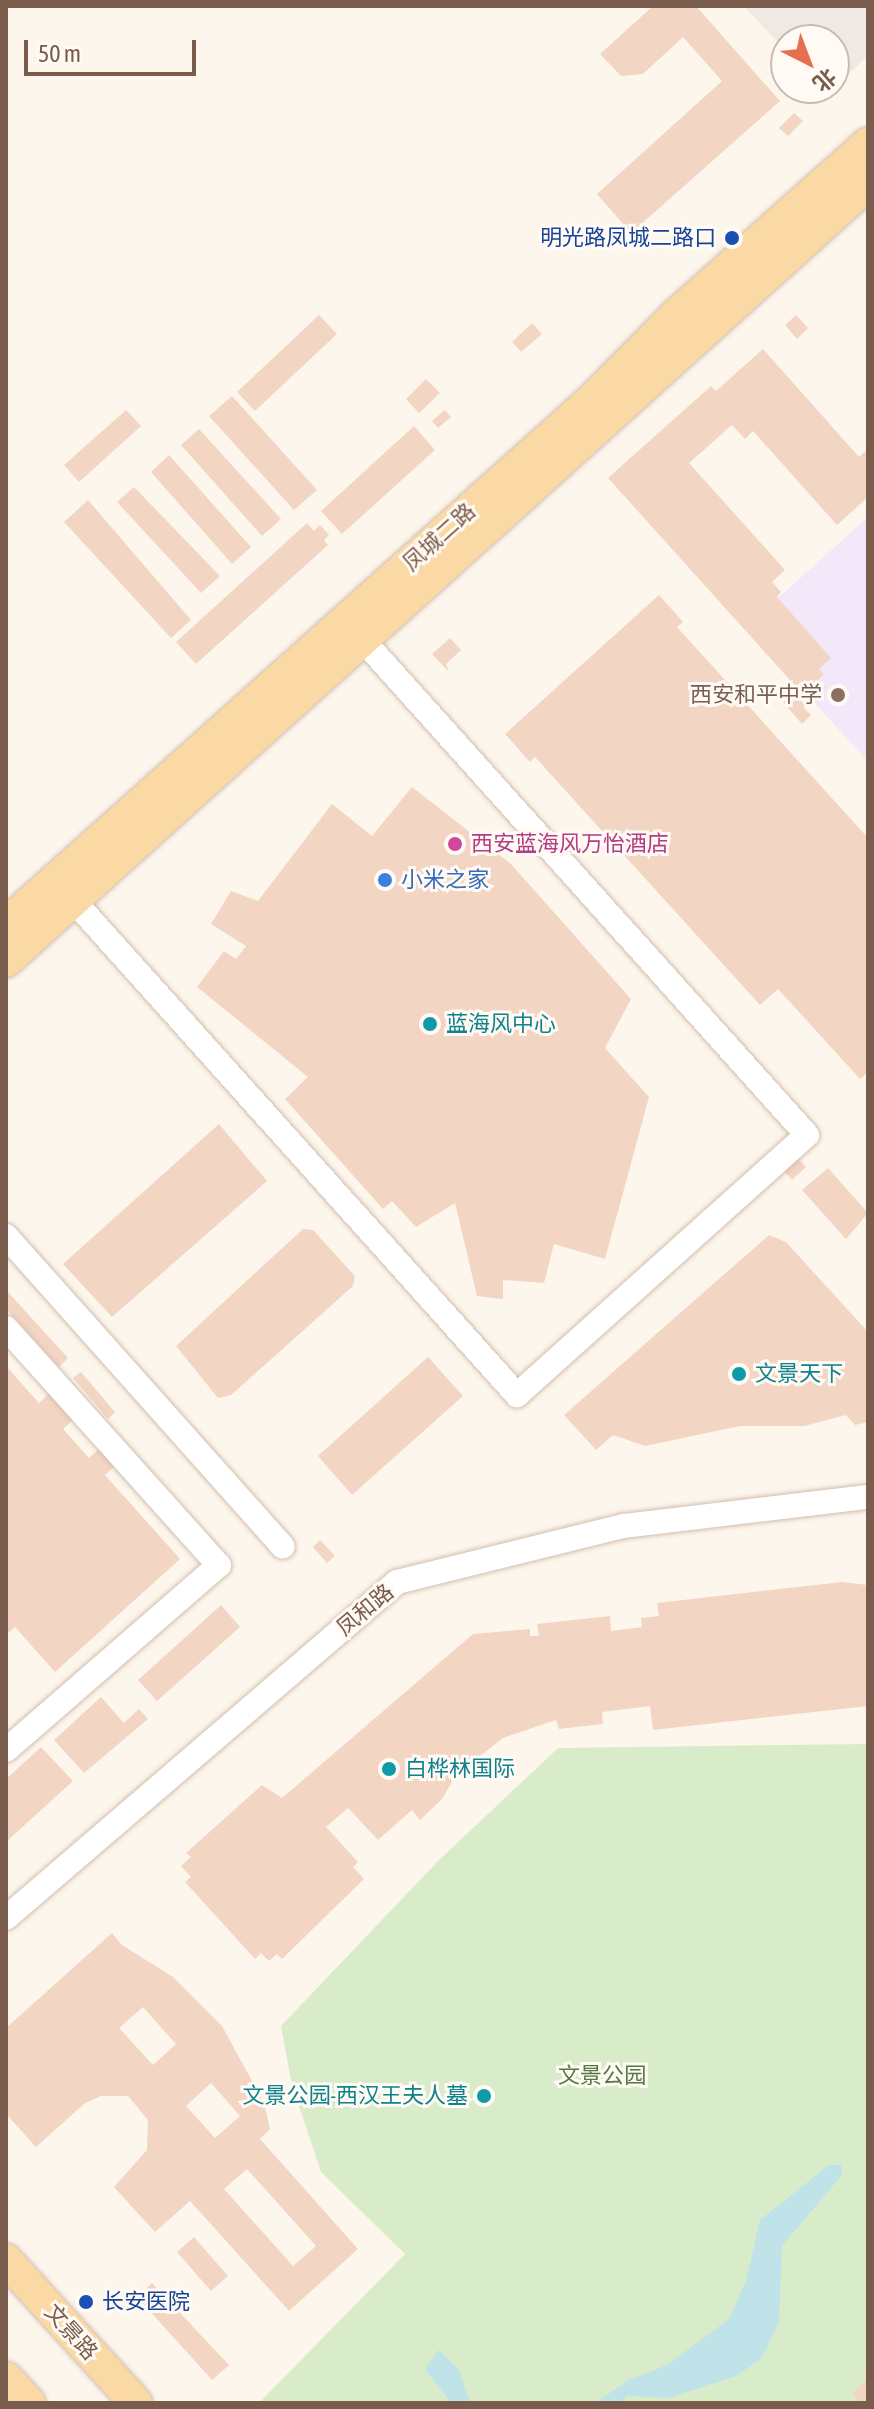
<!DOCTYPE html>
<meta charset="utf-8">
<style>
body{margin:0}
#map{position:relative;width:874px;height:2409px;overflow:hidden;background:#fdf6ec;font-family:"Asap Condensed","Noto Sans SC",sans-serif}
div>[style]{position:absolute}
.industrial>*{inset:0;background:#efe9e4}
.education>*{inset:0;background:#f3e8fa}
.green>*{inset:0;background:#d8ecc9}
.water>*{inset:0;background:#bfe3e8}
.building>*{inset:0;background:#f3d5c3}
.roads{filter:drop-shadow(0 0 2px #d1beb0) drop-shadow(0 0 2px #d1beb0)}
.minor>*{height:24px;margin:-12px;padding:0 12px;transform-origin:12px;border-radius:12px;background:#fff}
.major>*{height:32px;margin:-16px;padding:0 16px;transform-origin:16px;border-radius:16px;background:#fbd9a5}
.dots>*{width:22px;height:22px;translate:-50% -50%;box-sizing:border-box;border:4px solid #fffaf3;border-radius:50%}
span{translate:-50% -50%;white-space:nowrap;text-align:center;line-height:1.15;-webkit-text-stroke:6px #fffaf3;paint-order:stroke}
.transit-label{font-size:22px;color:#164399}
.right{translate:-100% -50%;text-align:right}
.left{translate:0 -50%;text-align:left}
.street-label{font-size:22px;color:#7a5c4d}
.education-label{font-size:22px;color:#785e54}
.hotel-label{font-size:22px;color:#b23c85}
.shop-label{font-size:22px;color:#366cbe}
.culture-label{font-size:22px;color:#0d838f}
.park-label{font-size:22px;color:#537a41}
.frame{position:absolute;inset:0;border:8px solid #7a5c4d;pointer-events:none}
.north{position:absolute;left:770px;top:24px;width:80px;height:80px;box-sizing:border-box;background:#fffaf3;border:2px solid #cabbb1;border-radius:50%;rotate:138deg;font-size:22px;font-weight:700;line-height:32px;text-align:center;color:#7a5c4d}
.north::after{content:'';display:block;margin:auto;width:28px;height:36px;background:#e76f51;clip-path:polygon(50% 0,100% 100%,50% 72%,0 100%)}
.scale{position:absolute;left:24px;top:40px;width:172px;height:36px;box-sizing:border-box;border:4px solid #7a5c4d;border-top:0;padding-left:10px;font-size:24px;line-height:28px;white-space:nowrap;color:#7a5c4d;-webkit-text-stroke:6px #fffaf3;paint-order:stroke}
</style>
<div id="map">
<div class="industrial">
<i style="clip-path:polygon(744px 6px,868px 6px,868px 56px,834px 87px,834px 40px,786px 40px,786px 51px)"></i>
</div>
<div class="education">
<i style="clip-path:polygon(868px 517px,868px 762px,746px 627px)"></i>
</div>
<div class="green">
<i style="clip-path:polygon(868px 1744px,868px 2403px,259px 2403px,405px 2254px,321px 2172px,292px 2085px,281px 2026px,439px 1860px,558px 1748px)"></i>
</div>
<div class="water">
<i style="clip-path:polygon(829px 2165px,841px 2165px,842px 2175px,782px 2246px,779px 2322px,762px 2358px,736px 2376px,669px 2398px,627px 2396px,621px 2403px,595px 2403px,629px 2380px,667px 2365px,729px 2319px,746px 2281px,760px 2220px)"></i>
<i style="clip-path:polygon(439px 2350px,459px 2370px,470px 2403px,451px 2403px,425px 2369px)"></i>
</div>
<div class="building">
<i style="clip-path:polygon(653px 6px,696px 6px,780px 101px,631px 233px,597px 194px,722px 81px,683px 37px,643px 74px,621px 76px,600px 54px)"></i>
<i style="clip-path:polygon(794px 113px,803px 121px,788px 136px,779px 128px)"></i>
<i style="clip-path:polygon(319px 315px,337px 334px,255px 411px,237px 392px)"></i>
<i style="clip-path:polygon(796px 315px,808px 328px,797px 339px,785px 325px)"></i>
<i style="clip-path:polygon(532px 323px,542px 334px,521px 352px,512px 342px)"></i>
<i style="clip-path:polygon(763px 349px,859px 457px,868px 449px,868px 497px,837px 525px,753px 431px,745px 439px,732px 425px,689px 463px,785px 570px,772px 582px,781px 592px,777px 597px,831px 658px,819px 669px,824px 674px,818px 680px,825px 688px,804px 708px,811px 715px,802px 724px,783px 702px,798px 689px,608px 478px,711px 386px,716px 391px)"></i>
<i style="clip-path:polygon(426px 379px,440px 393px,419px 413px,406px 399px)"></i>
<i style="clip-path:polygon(232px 396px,317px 490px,294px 510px,209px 416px)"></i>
<i style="clip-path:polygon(126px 410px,141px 426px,79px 482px,64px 465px)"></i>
<i style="clip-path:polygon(445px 410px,451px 417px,438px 428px,432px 421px)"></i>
<i style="clip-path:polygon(414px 426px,435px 450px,342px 534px,321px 511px)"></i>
<i style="clip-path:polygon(199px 429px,281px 519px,262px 536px,181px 445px)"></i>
<i style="clip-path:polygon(169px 455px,251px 547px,232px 564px,151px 472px)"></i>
<i style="clip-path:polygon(134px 487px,220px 576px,201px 593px,117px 502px)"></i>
<i style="clip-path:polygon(88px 500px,191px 620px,171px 638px,64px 522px)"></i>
<i style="clip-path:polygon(307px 523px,314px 531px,320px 525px,329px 535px,324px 540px,328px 545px,196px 664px,176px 642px)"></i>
<i style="clip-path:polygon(659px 595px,683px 622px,677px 627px,868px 838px,868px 1072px,860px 1079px,778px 989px,760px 1005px,535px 757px,530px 762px,505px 734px)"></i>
<i style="clip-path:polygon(450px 638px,461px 650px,446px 664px,449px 672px,432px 654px)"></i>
<i style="clip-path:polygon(412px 787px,511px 864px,631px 999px,605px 1048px,649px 1097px,605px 1259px,554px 1244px,544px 1283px,503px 1280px,503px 1299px,477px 1296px,455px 1203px,416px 1227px,392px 1201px,383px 1209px,285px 1099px,308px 1077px,197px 987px,224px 951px,236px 959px,246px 946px,211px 924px,231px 891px,258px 901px,332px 804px,372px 836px)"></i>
<i style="clip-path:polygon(219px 1124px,267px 1181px,112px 1317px,63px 1264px)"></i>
<i style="clip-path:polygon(797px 1157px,806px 1167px,792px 1180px,783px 1170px)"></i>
<i style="clip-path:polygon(828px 1168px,868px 1213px,846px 1239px,802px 1190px)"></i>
<i style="clip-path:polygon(303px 1229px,313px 1230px,355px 1276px,353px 1286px,231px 1395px,218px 1398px,176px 1346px)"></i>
<i style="clip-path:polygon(769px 1235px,786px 1242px,868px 1332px,868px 1422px,855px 1425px,846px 1415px,804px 1426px,740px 1426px,645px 1446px,613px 1435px,596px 1450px,564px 1415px)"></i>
<i style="clip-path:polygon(6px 1290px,68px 1358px,59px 1367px,6px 1309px)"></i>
<i style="clip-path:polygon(428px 1357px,463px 1396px,352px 1495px,318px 1456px)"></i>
<i style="clip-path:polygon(6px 1366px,39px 1403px,51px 1392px,75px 1418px,63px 1429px,89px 1458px,100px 1448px,116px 1465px,105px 1475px,180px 1559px,55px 1672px,15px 1627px,6px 1635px)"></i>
<i style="clip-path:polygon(81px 1372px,115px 1412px,108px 1419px,73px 1378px)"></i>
<i style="clip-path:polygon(320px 1540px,335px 1556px,327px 1563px,313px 1547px)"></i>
<i style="clip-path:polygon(842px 1582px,868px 1585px,868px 1706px,653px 1730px,650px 1706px,602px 1712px,603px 1724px,559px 1729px,556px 1720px,503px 1738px,456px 1775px,442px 1799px,420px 1820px,412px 1810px,378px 1840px,348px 1808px,326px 1827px,358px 1862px,353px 1867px,364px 1879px,282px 1959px,277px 1954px,269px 1961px,261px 1953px,255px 1959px,185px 1882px,191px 1877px,181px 1866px,191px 1857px,186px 1853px,262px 1785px,282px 1798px,473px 1634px,530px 1629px,530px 1636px,539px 1636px,537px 1624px,610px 1616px,611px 1631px,642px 1627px,641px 1618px,659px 1616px,657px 1603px)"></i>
<i style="clip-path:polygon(221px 1605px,240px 1627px,157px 1701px,138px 1680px)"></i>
<i style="clip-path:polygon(101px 1697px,124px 1723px,139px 1709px,148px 1719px,84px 1773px,54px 1740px)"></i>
<i style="clip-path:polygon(41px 1747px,73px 1781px,6px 1842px,6px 1779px)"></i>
<i style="clip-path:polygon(evenodd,112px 1933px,122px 1945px,173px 1977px,222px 2026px,264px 2103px,270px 2129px,260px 2139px,358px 2249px,289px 2311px,190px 2201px,155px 2232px,114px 2187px,147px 2150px,148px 2120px,128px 2096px,101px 2096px,85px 2103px,36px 2147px,6px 2114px,6px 2028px,112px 1933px,143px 2007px,176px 2044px,153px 2065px,119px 2028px,143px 2007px,112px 1933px,211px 2083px,240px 2116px,215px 2138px,186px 2106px,211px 2083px,112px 1933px,247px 2169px,316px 2246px,293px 2266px,224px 2189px,247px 2169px)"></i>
<i style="clip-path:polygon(194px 2237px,228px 2276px,211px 2291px,177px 2252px)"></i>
<i style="clip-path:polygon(152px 2283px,229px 2365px,212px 2380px,137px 2297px)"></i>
<i style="clip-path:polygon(868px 2378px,868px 2403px,861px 2403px,852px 2394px)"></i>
</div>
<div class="roads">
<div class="minor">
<i style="left:73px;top:900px;width:665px;rotate:48.11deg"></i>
<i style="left:517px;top:1395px;width:389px;rotate:-41.9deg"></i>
<i style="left:807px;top:1135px;width:668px;rotate:-131.9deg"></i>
<i style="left:6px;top:1236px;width:416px;rotate:48.3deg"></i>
<i style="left:6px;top:1328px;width:319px;rotate:48.1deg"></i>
<i style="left:219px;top:1565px;width:282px;rotate:139deg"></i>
<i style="left:6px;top:1918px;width:516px;rotate:-40.67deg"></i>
<i style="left:397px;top:1582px;width:234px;rotate:-13.9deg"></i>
<i style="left:624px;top:1526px;width:246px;rotate:-6.8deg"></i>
</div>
<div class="major">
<i style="left:6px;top:924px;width:786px;rotate:-41.8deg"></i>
<i style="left:592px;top:400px;width:120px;rotate:-45.3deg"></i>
<i style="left:676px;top:315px;width:257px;rotate:-41.7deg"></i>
<i style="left:6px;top:961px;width:1161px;rotate:-42.03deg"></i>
<i style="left:6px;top:2260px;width:193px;rotate:47.7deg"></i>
<i style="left:6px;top:2378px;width:34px;rotate:47deg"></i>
</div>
</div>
<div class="dots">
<i style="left:732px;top:238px;background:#1a4fb4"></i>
<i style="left:838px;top:695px;background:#8d6e63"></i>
<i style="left:455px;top:844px;background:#d1479c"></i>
<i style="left:385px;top:880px;background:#3f7fe0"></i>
<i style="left:430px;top:1024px;background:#0f9aa8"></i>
<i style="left:739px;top:1374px;background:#0f9aa8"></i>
<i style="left:389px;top:1769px;background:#0f9aa8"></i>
<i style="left:484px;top:2096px;background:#0f9aa8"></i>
<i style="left:86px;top:2302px;background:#1a4fb4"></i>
</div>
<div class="transit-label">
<span class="right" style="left:716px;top:238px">明光路凤城二路口</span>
<span class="left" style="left:102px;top:2302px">长安医院</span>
</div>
<div class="street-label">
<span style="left:439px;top:537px;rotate:-42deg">凤城二路</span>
<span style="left:365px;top:1610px;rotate:-40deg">凤和路</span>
<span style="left:71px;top:2332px;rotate:48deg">文景路</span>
</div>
<div class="education-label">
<span class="right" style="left:822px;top:695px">西安和平中学</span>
</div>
<div class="hotel-label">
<span class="left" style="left:471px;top:844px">西安蓝海风万怡酒店</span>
</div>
<div class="shop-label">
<span class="left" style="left:401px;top:880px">小米之家</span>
</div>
<div class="culture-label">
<span class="left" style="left:446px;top:1024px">蓝海风中心</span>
<span class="left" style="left:755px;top:1374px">文景天下</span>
<span class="left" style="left:405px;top:1769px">白桦林国际</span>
<span class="right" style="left:468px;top:2096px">文景公园-西汉王夫人墓</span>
</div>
<div class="park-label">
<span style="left:602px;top:2076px">文景公园</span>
</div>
<div class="frame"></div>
<div class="north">北</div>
<div class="scale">50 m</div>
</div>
